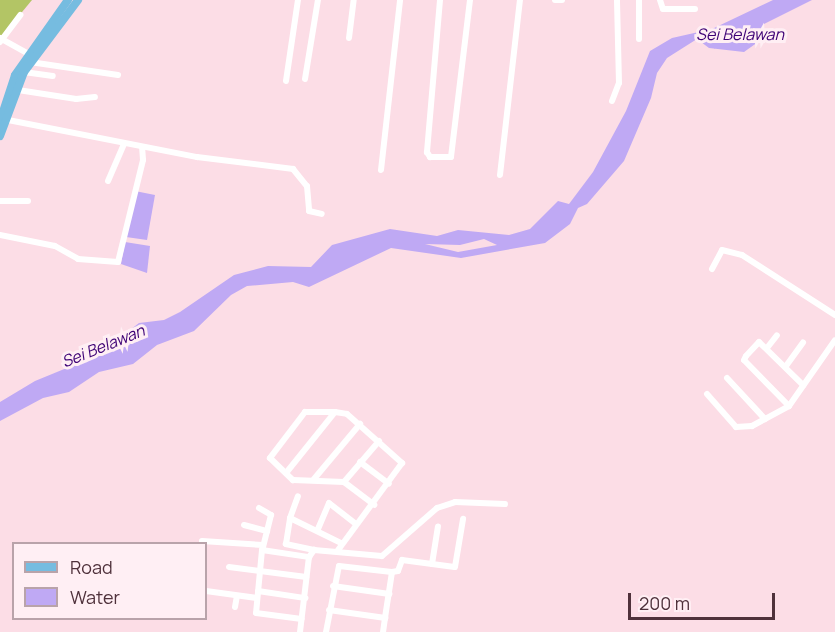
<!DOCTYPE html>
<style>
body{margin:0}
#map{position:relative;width:835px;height:632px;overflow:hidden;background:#fcdde6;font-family:Manrope,sans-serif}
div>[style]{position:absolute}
.green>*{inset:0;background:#b3c565}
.water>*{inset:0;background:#bfa9f4}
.minor>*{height:6px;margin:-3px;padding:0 3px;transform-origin:3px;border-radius:3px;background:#fff}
.major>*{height:8px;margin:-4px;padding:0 4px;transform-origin:4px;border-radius:4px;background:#76bce0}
span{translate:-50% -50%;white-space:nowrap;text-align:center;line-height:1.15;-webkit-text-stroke:6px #ffeff4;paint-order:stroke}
.water-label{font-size:16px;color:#3d0175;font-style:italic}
.legend{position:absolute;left:12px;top:542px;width:195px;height:78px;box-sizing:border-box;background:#ffeff4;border:2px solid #b9a3aa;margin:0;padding:8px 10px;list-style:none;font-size:18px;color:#4f313b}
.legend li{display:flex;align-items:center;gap:12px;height:30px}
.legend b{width:30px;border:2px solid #b9a3aa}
.scale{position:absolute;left:628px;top:593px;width:147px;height:27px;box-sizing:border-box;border:3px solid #4f313b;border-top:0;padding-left:8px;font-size:18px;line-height:21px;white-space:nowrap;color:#4f313b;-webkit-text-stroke:4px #ffeff4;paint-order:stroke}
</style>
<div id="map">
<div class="green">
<i style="clip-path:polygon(0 0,32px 0,3px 35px,0 35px)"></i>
</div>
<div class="water">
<i style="clip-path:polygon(evenodd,773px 0,812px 0,764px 24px,758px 42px,744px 52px,709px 48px,697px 39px,667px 58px,657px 73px,651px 98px,624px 161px,587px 204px,578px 208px,570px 224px,545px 243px,461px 258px,391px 248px,309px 287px,293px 282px,247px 286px,231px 295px,194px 331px,157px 345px,133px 364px,99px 372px,69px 392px,43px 398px,0 421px,0 402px,35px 381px,96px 356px,139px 323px,164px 320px,180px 312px,234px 275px,268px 266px,311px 267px,332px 245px,390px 229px,437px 236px,458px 230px,509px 235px,530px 229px,558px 201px,569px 204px,593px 172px,626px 111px,650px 51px,672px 38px,712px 29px,773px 0,484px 239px,497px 245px,458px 252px,425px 244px,460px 245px,484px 239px)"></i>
<i style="clip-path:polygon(135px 191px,155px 195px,147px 240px,126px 237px)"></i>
<i style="clip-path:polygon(125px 242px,150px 246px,147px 273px,121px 264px)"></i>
</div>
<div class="minor">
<i style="left:440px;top:0;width:153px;rotate:94.9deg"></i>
<i style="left:427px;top:152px;width:6px;rotate:59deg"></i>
<i style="left:430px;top:157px;width:21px"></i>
<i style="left:451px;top:157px;width:158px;rotate:-83.1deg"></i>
<i style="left:555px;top:0;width:7px"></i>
<i style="left:660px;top:0;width:9px;rotate:72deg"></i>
<i style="left:663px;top:9px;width:32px"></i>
<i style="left:0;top:38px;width:31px;rotate:29deg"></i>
<i style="left:349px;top:38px;width:38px;rotate:-83deg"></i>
<i style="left:639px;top:39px;width:39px;rotate:-90deg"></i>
<i style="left:0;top:42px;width:34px;rotate:-53deg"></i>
<i style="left:30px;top:62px;width:89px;rotate:8.4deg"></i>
<i style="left:24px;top:72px;width:29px;rotate:8deg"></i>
<i style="left:305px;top:79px;width:80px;rotate:-80.7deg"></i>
<i style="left:286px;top:81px;width:82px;rotate:-81.6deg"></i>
<i style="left:18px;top:90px;width:59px;rotate:8.8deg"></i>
<i style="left:76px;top:99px;width:19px;rotate:-6deg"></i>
<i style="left:612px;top:101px;width:19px;rotate:-69deg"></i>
<i style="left:619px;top:83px;width:83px;rotate:-91.4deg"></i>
<i style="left:3px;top:119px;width:198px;rotate:11.1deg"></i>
<i style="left:197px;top:157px;width:97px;rotate:7.1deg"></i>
<i style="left:293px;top:169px;width:22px;rotate:51deg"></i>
<i style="left:307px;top:186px;width:25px;rotate:85deg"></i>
<i style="left:309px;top:211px;width:13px;rotate:13deg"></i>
<i style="left:381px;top:170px;width:171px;rotate:-83.6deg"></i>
<i style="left:500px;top:175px;width:176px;rotate:-83.5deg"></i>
<i style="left:108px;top:181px;width:40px;rotate:-66.6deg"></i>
<i style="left:0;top:201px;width:28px"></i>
<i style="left:0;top:235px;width:56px;rotate:11.3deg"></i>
<i style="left:55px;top:246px;width:26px;rotate:29deg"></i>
<i style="left:78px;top:259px;width:40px;rotate:4.3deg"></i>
<i style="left:118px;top:262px;width:105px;rotate:-76.2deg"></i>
<i style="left:143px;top:160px;width:13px;rotate:-94deg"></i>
<i style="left:712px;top:269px;width:21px;rotate:-62deg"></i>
<i style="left:722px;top:250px;width:21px;rotate:14deg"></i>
<i style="left:742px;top:255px;width:111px;rotate:32.8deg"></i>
<i style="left:767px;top:348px;width:16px;rotate:-52deg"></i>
<i style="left:786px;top:366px;width:29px;rotate:-54deg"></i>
<i style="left:727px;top:378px;width:56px;rotate:47.2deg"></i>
<i style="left:707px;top:394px;width:44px;rotate:48.7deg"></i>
<i style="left:736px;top:427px;width:16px;rotate:-4deg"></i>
<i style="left:752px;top:426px;width:42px;rotate:-28.4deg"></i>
<i style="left:789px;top:406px;width:80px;rotate:-55.1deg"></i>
<i style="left:789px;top:406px;width:64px;rotate:-134.4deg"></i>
<i style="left:744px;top:360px;width:4px;rotate:-63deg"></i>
<i style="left:746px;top:356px;width:19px;rotate:-47deg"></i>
<i style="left:759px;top:342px;width:62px;rotate:44.3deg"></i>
<i style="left:335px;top:412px;width:30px;rotate:180deg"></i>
<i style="left:305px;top:412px;width:58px;rotate:127.3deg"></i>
<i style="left:270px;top:458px;width:32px;rotate:44deg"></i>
<i style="left:293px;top:480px;width:51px;rotate:2.2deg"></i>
<i style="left:344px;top:482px;width:38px;rotate:37deg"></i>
<i style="left:360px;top:462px;width:36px;rotate:37deg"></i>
<i style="left:286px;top:473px;width:78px;rotate:-51.2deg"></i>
<i style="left:335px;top:412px;width:12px;rotate:9deg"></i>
<i style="left:347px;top:414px;width:74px;rotate:41.7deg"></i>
<i style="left:402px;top:463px;width:108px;rotate:126.3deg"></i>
<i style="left:314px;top:479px;width:72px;rotate:-50.1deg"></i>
<i style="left:344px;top:482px;width:54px;rotate:-49.5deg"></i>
<i style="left:259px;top:508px;width:14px;rotate:30deg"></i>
<i style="left:271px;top:515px;width:36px;rotate:104deg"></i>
<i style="left:262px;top:550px;width:63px;rotate:95.4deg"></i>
<i style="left:256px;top:613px;width:46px;rotate:7.4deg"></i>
<i style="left:290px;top:518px;width:23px;rotate:-70deg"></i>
<i style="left:244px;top:525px;width:24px;rotate:15deg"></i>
<i style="left:318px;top:529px;width:28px;rotate:-67deg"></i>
<i style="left:329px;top:503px;width:34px;rotate:38deg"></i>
<i style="left:202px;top:541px;width:61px;rotate:3.8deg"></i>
<i style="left:262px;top:550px;width:48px;rotate:8.5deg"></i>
<i style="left:314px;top:550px;width:29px;rotate:-168deg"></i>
<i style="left:286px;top:544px;width:26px;rotate:-81deg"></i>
<i style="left:290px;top:518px;width:57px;rotate:26.1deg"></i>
<i style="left:432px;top:564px;width:38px;rotate:-81deg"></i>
<i style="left:229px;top:567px;width:78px;rotate:7.4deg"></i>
<i style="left:392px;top:572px;width:6px;rotate:-9deg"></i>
<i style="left:398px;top:571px;width:12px;rotate:-70deg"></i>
<i style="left:402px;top:560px;width:53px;rotate:7.5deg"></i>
<i style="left:455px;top:567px;width:49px;rotate:-80.5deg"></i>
<i style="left:333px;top:586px;width:57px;rotate:8.1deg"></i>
<i style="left:206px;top:591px;width:51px;rotate:7.8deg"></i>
<i style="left:258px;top:591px;width:48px;rotate:8.5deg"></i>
<i style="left:235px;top:607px;width:11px;rotate:-80deg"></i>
<i style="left:329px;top:610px;width:57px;rotate:8.1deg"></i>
<i style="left:385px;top:618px;width:14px;rotate:98deg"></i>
<i style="left:300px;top:632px;width:76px;rotate:-83.2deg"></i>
<i style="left:309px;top:557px;width:9px;rotate:-54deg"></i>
<i style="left:314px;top:550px;width:68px;rotate:5deg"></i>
<i style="left:382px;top:556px;width:73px;rotate:-41.1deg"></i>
<i style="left:437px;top:508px;width:19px;rotate:-18deg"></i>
<i style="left:455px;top:502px;width:50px;rotate:2.3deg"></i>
<i style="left:326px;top:632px;width:67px;rotate:-78.9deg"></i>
<i style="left:339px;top:566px;width:53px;rotate:6.5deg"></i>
<i style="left:392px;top:572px;width:47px;rotate:98.7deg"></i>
</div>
<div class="major">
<i style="left:0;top:121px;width:48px;rotate:-71.9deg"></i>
<i style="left:15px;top:75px;width:92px;rotate:-54.8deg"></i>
<i style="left:0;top:136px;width:68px;rotate:-69.4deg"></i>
<i style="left:24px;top:72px;width:90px;rotate:-53.1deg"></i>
</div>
<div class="water-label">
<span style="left:740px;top:34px">Sei Belawan</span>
<span style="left:103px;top:346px;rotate:-22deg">Sei Belawan</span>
</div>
<ul class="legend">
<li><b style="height:8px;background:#76bce0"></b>Road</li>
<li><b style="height:16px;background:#bfa9f4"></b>Water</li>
</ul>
<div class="scale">200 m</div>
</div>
